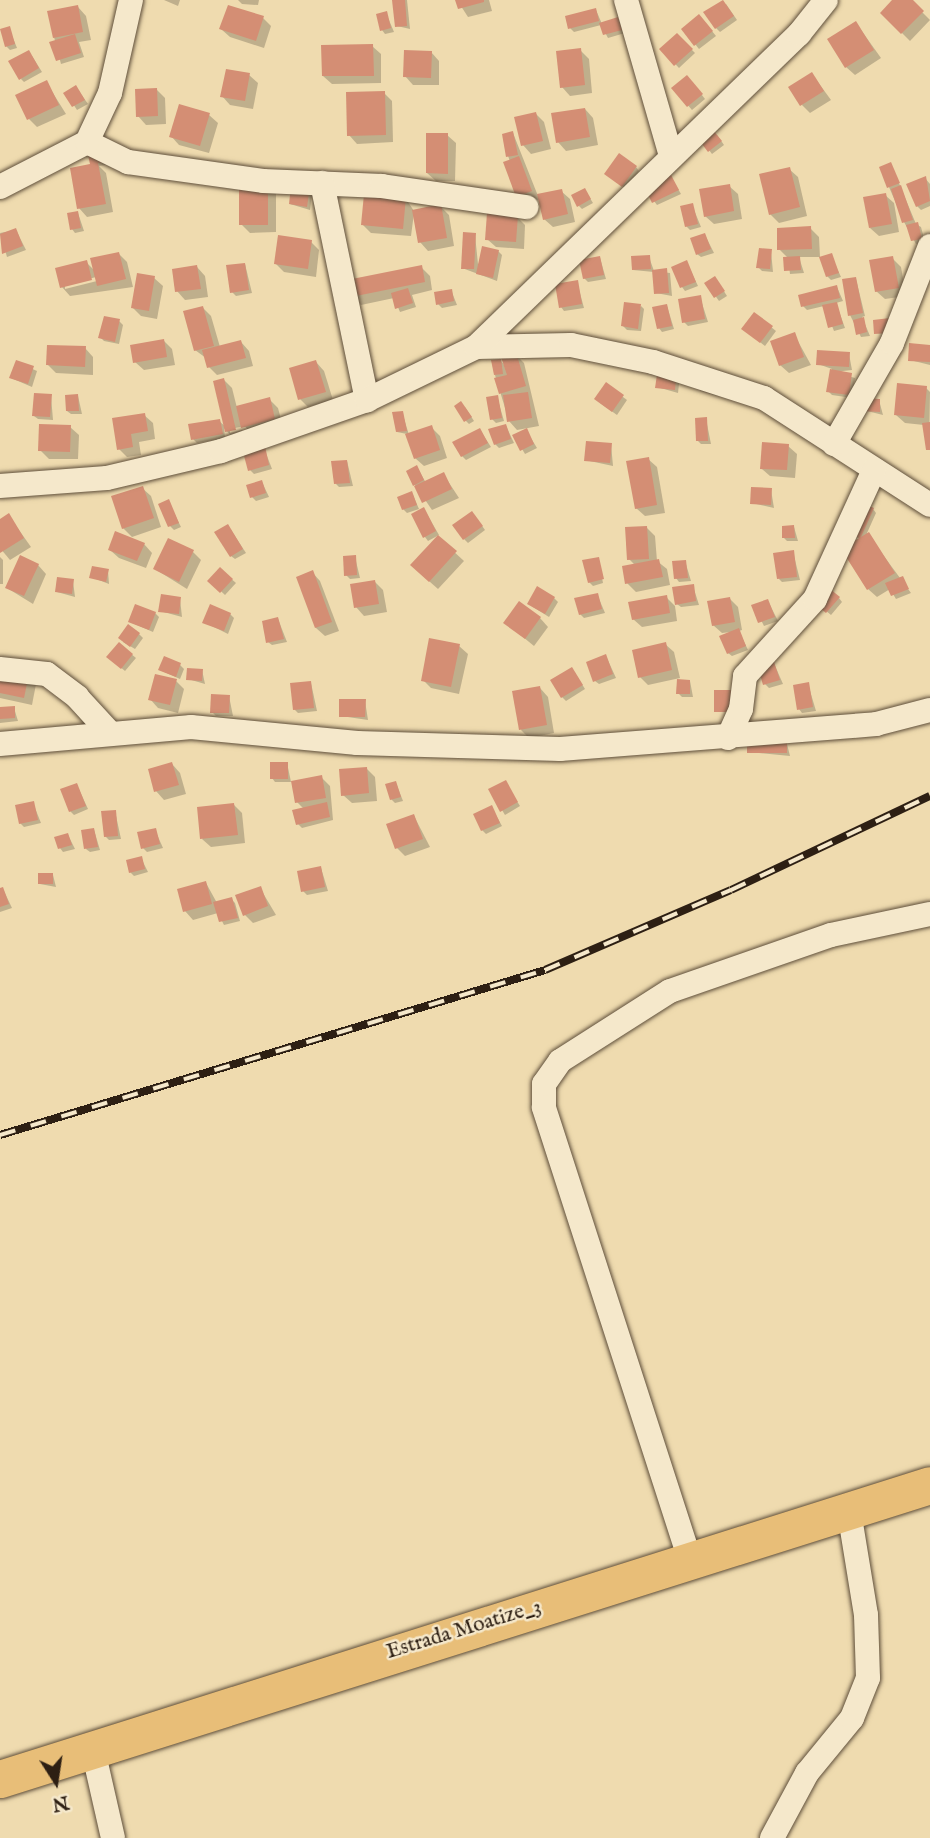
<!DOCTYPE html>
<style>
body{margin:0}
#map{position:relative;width:930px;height:1838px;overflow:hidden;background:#efdbaf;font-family:"IM FELL English",serif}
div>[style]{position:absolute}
.shadow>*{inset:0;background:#0003}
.building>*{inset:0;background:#d48e74}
.roads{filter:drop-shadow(0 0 2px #5e4e3a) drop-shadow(0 0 2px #5e4e3a)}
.minor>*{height:24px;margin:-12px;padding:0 12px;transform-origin:12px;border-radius:12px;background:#f5e8cb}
.highway>*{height:37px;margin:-18.5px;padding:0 18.5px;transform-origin:18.5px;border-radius:18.5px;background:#e8be78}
.rail>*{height:8px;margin-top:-4px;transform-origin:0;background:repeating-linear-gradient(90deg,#f5e8cb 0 16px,#2d1f13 0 32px);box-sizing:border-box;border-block:2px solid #2d1f13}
span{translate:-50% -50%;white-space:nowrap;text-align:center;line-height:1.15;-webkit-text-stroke:5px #f5e8cb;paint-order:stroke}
.street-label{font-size:21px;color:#2d1f13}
.north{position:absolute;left:21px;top:1747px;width:70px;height:70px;-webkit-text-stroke:5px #f5e8cb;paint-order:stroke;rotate:168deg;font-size:19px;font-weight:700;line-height:28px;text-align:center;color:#2d1f13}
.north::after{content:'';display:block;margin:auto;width:24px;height:32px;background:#2d1f13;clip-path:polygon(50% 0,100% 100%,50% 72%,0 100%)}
</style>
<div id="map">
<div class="shadow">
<i style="clip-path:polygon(164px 0,180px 0,178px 6px)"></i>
<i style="clip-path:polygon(238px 0,259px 0,258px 5px,242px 4px)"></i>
<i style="clip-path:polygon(394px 0,407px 0,410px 29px,397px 26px)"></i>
<i style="clip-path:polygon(457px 0,489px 0,492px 11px,468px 17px)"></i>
<i style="clip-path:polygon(895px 0,910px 0,930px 20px,910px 41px,882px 13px)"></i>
<i style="clip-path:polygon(726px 4px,737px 20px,720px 32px,716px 28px)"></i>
<i style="clip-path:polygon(78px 7px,86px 16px,91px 40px,79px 42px,84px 57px,61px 64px,54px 37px)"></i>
<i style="clip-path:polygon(596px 10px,602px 24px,618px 19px,625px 33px,608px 38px,601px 25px,574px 32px,570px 28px)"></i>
<i style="clip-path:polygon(386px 13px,394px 32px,385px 34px,382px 30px)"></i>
<i style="clip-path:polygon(263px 18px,271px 26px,264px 48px,230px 37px,221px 29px)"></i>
<i style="clip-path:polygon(703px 20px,716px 36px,699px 49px,683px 29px)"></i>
<i style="clip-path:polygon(856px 23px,881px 58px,855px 75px,846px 67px)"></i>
<i style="clip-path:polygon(9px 28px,17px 48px,10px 50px,6px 46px)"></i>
<i style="clip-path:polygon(677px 35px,695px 53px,679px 68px,662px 50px)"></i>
<i style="clip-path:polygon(372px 46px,381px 54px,381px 83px,332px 84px,323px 76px)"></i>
<i style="clip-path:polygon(580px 50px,589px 59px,592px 93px,570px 96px,562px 87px)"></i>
<i style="clip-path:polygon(431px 52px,439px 61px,439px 85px,413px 85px,405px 76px)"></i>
<i style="clip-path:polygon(32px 56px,42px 72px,24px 82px,21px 79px)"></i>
<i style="clip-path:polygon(812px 74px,831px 100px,810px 113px,802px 105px)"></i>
<i style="clip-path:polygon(249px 75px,258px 83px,253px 109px,230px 105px,222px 96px)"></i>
<i style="clip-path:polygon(691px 81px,705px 99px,692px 110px,674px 89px)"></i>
<i style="clip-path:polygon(46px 82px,66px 114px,37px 127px,29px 119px)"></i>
<i style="clip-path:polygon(76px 87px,88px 104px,77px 110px,66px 93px)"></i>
<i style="clip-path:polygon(157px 90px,165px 98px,166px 124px,146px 125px,138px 116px)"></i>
<i style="clip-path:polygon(384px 93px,392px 101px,393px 142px,357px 144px,349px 135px)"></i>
<i style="clip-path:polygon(585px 109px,593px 118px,598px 145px,566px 151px,558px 142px)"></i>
<i style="clip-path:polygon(536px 114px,544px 122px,551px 149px,531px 154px,523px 145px)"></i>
<i style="clip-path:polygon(209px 115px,218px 123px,209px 153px,179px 145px,171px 136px)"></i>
<i style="clip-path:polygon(513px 133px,538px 196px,561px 191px,570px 199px,575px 222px,553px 227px,544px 219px,540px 199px,526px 204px,508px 156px)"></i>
<i style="clip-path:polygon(447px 135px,456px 143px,455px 181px,436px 181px,427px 173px)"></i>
<i style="clip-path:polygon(717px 135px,724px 145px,712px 154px,709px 150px)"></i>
<i style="clip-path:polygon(89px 153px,113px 164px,99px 166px,106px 173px,113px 212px,87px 217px,79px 208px,92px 166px)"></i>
<i style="clip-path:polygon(891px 164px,916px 224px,921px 227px,925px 242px,916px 244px,904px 222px,889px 187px)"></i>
<i style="clip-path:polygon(636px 167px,639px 171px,626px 189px,610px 177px)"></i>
<i style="clip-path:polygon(789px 169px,798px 177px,807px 216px,779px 223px,770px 214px)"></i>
<i style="clip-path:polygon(670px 175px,681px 194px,657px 205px,654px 201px)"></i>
<i style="clip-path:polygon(925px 178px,930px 184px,930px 206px,921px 210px,917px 206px)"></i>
<i style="clip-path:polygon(241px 184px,276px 192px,276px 232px,250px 233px,241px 224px)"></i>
<i style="clip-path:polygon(313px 185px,310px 210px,290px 204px)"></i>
<i style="clip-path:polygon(729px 186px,738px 194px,742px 219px,714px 224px,705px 216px)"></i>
<i style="clip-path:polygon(585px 190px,593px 203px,582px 209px,579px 206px)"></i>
<i style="clip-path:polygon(885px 195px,894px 203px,899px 232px,879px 236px,870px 228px)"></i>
<i style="clip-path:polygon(406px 199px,414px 211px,440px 206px,449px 215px,454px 246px,428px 251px,420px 242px,414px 213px,411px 236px,371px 233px,362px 224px)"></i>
<i style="clip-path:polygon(692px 205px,701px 227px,690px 230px,686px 226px)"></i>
<i style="clip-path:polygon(78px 213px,84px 231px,75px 233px,72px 229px)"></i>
<i style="clip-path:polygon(517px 217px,525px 225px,524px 249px,496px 247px,487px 239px)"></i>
<i style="clip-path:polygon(810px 228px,819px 237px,820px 257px,799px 257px,804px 273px,790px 274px,788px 258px,779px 249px)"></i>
<i style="clip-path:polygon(16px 230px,26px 250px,7px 257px,0 233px)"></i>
<i style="clip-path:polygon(475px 235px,478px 264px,498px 251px,502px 255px,497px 281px,462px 268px)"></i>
<i style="clip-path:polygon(705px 235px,714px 253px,701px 257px,697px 254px)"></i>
<i style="clip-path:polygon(311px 242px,319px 250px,316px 277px,284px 272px,276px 264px)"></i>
<i style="clip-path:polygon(771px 251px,773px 272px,762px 271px,758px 267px)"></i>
<i style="clip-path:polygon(evenodd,119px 254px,127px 262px,133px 287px,70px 296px,62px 287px,86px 262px,95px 271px,119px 254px,100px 276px,101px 280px,65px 289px,65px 285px,100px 276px)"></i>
<i style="clip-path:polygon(831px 255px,841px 277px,831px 280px,827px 276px)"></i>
<i style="clip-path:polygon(649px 257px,654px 271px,670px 273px,672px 296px,656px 293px,654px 272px,633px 270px)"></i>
<i style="clip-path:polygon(600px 258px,606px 279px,588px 282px,584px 278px)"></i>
<i style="clip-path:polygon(892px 258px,901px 267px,906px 296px,885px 299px,876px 291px)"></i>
<i style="clip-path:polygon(687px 263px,698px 286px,685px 291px,682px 287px)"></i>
<i style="clip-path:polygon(245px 264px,252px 293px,236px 296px,232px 292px)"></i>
<i style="clip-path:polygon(197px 267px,205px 276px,208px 297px,185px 300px,177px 291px)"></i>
<i style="clip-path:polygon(421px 267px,430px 276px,432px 290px,412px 295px,416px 307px,400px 312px,394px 298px,361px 305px,352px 296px)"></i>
<i style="clip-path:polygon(154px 278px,163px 286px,157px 319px,141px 316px,133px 308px)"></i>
<i style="clip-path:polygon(856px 279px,865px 316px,862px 317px,870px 336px,861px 337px,850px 315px)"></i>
<i style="clip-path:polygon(577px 282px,584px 308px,564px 311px,561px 307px)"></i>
<i style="clip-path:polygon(718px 282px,727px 296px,719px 301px,707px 284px)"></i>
<i style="clip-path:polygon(837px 287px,843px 301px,836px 303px,845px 328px,834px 331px,824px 306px,807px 310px,803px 306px)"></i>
<i style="clip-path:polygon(451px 290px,457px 305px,442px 308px,438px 304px)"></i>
<i style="clip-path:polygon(700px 297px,708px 322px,688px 326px,684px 322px)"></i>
<i style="clip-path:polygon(641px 306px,644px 309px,641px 331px,627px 330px,623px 326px)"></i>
<i style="clip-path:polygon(667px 306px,674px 329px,662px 332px,659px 328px)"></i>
<i style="clip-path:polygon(203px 308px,211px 316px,220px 347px,241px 342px,249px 351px,253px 366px,217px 375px,209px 367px,206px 358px,195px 350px)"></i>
<i style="clip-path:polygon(755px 314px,776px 331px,765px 346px,747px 332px)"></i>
<i style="clip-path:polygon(119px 321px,123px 325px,119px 344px,104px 341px,100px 337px)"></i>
<i style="clip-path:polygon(794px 334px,811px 365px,789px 373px,780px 365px)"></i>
<i style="clip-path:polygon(163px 340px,172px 349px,175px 365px,144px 370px,135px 362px)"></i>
<i style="clip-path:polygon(930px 347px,930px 365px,910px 360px)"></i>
<i style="clip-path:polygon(85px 348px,93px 357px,93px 375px,56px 373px,48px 365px)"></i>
<i style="clip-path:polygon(515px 354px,524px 363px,539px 426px,517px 430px,509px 421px,495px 375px,500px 360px,506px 367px)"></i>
<i style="clip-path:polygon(849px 354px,852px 370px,834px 372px,855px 378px,852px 398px,832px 395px,828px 391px,832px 369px,818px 364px)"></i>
<i style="clip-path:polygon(17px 362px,37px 371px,32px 387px,11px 378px)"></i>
<i style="clip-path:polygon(316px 362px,324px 371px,333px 400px,308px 407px,300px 399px)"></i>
<i style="clip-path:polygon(680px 375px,678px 393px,657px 387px)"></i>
<i style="clip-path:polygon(702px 376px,720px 382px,718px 396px,700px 391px)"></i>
<i style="clip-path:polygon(224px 380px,232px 388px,237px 408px,269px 399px,278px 408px,283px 427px,251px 435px,245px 426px,230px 429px,230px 433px,242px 430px,244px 438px,235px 440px,224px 428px,225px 438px,197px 443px,193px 439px,219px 421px,226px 427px)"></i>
<i style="clip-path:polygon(607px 385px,627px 400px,617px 415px,600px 403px)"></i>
<i style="clip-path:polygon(926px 388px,930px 392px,929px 450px,924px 425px,905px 423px,896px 415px)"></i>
<i style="clip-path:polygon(51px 396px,53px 420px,38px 419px,34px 416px)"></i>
<i style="clip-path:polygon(78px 396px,82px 414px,71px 414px,67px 411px)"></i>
<i style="clip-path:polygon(497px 397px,504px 421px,496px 423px,492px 419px)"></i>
<i style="clip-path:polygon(879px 400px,883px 415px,863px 410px)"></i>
<i style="clip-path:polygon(465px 407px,474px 421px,469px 424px,466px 421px)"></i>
<i style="clip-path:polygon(402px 412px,409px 435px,431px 427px,440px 436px,447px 458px,424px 466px,415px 458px,407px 434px,397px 432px)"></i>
<i style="clip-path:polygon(144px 415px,153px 423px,155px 439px,139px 442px,141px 455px,127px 457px,119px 449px)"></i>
<i style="clip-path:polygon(706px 419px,711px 444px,701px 444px,698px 441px)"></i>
<i style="clip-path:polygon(506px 426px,514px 443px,499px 448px,495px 444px)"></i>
<i style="clip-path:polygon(70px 427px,79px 435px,78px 459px,49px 459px,40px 450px)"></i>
<i style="clip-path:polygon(480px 430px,491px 447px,466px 460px,462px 456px)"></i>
<i style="clip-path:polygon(526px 430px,537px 448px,525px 454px,514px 435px)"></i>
<i style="clip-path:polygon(611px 444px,613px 466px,585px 460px)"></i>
<i style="clip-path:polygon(788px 446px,797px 454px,795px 478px,770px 476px,761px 468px)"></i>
<i style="clip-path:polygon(264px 448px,272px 469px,254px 474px,250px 470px)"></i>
<i style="clip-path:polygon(648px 459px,657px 467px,665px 513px,645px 516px,636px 508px)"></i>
<i style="clip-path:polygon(347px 461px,353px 486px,339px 487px,336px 484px)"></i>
<i style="clip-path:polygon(417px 467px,426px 483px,444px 475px,459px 498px,432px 510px,415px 485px)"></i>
<i style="clip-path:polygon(262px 482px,269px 497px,256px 501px,252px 497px)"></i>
<i style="clip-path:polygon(142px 488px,151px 496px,161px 527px,132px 537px,123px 528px)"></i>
<i style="clip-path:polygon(771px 490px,774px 508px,752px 503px)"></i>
<i style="clip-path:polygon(412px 493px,419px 509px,407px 513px,403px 509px)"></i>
<i style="clip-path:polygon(168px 501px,181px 527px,174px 530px,170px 526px)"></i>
<i style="clip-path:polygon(424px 509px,439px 535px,428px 541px,425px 537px)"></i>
<i style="clip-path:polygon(873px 509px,876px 513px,867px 533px,911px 593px,896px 599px,890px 589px,877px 597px,868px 589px,861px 539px,853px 536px)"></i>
<i style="clip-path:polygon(9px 516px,31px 547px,10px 560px,0 548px,0 521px)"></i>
<i style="clip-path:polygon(475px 516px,485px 530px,468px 543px,464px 539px)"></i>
<i style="clip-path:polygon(794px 527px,798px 541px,787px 541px,784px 538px)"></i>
<i style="clip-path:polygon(647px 528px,655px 536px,657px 561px,667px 569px,670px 585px,636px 592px,627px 583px,635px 565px,629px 559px)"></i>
<i style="clip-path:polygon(231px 530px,246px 553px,235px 559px,231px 556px)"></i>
<i style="clip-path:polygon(438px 537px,464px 561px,438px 589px,421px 574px)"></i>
<i style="clip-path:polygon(144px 544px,152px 553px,146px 568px,119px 558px,110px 550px)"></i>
<i style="clip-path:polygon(193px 552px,201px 560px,187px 589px,155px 569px)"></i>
<i style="clip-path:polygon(793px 552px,800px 580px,782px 582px,779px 579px)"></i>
<i style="clip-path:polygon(0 557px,3px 560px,3px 584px,0 584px)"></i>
<i style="clip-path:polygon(355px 557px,360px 578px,350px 579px,346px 575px)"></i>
<i style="clip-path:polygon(598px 558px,603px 583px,593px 586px,589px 582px)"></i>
<i style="clip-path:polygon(685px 561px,691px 581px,679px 582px,676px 578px)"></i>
<i style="clip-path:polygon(38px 565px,46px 574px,33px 604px,7px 588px)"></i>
<i style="clip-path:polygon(220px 569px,236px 583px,225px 595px,210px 581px)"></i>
<i style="clip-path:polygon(108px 571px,109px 584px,91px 577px)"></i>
<i style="clip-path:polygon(312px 572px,320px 581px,339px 631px,325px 636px,316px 628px)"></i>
<i style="clip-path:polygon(73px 581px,75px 597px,57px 592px)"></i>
<i style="clip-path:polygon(374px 581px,383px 590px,387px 612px,364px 616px,356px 607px)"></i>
<i style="clip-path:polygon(693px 586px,699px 605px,681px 607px,677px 604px)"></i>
<i style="clip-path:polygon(597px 594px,605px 613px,584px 618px,580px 614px)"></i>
<i style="clip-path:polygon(666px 597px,675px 606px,677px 621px,642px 627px,633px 619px)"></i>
<i style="clip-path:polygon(554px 598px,558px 602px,549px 617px,533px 607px)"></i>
<i style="clip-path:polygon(839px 598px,842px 602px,831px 615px,813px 600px)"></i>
<i style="clip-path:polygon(180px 599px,182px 617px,160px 611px)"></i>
<i style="clip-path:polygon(730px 599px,738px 607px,742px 630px,739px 631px,748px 650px,732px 656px,728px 653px,731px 632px,722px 633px,713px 625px)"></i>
<i style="clip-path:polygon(768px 601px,778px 621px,764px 626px,754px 606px)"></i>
<i style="clip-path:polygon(155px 613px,159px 617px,153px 632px,130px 622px)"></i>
<i style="clip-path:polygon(230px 614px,234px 618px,228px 634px,204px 622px)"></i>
<i style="clip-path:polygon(540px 618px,548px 627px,534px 646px,506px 623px)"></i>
<i style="clip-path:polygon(278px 619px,287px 642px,272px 645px,268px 642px)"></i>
<i style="clip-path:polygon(139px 634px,143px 638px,135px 649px,123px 642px)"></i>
<i style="clip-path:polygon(119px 644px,136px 658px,125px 671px,112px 660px)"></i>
<i style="clip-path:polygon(665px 644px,674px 652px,680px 678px,648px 685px,640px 677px)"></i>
<i style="clip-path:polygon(459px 646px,468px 654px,459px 694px,431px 688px,423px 680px)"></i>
<i style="clip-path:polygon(606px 656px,616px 678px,599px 684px,595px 681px)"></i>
<i style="clip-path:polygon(773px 661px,783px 684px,769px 688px,765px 684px)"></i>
<i style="clip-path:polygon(180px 665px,184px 669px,180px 679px,160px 670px)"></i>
<i style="clip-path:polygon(0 670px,36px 684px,32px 705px,0 698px)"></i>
<i style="clip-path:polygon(202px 670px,205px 684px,188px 679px)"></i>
<i style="clip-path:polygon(575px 673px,585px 689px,566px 701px,562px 697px)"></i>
<i style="clip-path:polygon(176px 681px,184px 689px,178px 713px,158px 708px,150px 699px)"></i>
<i style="clip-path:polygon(690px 681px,693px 697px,682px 697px,678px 693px)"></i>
<i style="clip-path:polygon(311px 683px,317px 711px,298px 713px,294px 709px)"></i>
<i style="clip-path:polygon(808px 684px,816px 711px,802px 713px,799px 709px)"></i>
<i style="clip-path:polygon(540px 688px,548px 697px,554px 733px,529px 738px,521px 730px)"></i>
<i style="clip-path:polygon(229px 696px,233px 716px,216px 716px,212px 712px)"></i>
<i style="clip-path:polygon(365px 701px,368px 720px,341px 716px)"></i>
<i style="clip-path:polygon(14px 708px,18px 721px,0 723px,0 709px)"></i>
<i style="clip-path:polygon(786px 740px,790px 756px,749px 752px)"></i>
<i style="clip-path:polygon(287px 763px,291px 782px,275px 782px,272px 778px)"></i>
<i style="clip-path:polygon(172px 764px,180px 773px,186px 794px,164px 800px,156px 791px)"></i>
<i style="clip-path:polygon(366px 768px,375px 777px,377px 801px,352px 803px,343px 795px)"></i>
<i style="clip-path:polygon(321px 777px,330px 786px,333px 820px,302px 828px,298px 824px,304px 809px,297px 802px)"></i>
<i style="clip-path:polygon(505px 782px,520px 806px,505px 815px,490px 790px)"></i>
<i style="clip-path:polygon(396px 783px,403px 801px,395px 803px,391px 799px)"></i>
<i style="clip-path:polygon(77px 785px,88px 809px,74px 815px,70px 811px)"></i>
<i style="clip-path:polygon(33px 803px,41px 823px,24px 827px,20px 823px)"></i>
<i style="clip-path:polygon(233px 804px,242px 813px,245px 843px,211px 847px,202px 839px)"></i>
<i style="clip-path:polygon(492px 808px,502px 826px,486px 834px,482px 830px)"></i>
<i style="clip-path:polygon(115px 811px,121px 839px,109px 840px,105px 836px)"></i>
<i style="clip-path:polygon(414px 816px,430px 847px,405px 856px,397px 848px)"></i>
<i style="clip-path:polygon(94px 830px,100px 850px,90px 852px,86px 849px)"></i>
<i style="clip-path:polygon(155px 830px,163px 848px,147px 852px,143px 848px)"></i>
<i style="clip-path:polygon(68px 835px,75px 849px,63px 852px,60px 848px)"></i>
<i style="clip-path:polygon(141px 858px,148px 872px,134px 876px,130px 872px)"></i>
<i style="clip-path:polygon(321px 868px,328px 891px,307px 895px,303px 891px)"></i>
<i style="clip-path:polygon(53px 875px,56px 887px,40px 884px)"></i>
<i style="clip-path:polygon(206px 883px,217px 903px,231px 899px,235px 903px,240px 921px,224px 925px,218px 913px,193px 920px,185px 911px)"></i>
<i style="clip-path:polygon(260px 888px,276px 915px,253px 923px,245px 915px)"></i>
<i style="clip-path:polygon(3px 889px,12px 908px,0 912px,0 890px)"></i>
</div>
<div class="building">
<i style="clip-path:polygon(392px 0,405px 0,407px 26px,395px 27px)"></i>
<i style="clip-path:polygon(455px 0,484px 0,484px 2px,458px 9px)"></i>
<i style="clip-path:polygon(723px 0,734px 16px,715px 29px,703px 12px)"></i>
<i style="clip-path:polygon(892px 0,913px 0,924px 11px,901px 34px,880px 13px)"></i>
<i style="clip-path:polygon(78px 5px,83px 32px,53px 38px,47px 11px)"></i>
<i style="clip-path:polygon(228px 5px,264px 16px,256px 41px,219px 29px)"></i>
<i style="clip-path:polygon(596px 8px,599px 21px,568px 29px,565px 16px)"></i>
<i style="clip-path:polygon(387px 11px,391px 28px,380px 31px,376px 14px)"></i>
<i style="clip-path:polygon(699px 14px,713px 31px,694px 46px,681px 29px)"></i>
<i style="clip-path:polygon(618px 17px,622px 30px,603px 35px,599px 23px)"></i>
<i style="clip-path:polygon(856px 21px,874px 50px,845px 68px,827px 39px)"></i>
<i style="clip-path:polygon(10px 26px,15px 44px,5px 47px,0 29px)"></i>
<i style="clip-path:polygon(677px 33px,693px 49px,674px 66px,659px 49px)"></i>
<i style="clip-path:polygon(75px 34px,81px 53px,56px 61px,49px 42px)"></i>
<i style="clip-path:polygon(373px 44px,374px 76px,322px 76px,321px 45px)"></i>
<i style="clip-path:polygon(581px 48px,585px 85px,560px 88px,556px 51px)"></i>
<i style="clip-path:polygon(29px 50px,39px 68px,19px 80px,8px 61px)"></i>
<i style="clip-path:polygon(404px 50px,432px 51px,431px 78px,403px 77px)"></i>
<i style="clip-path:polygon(226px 69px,250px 73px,245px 101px,220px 97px)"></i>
<i style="clip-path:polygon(812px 72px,824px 91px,800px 106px,788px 87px)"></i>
<i style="clip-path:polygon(687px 75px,703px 94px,687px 107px,671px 88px)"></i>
<i style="clip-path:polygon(47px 80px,59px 105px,27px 120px,15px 95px)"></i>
<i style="clip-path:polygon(76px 85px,85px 100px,72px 107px,63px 93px)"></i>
<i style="clip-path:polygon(157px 88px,158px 116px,136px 117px,135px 89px)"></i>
<i style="clip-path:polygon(385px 91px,386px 135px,347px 136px,346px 92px)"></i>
<i style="clip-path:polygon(179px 104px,210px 113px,200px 146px,169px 137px)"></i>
<i style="clip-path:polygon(585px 108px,590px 137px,556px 143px,551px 113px)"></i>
<i style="clip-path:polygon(536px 112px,543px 141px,521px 146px,514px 117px)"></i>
<i style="clip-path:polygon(713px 130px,722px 141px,708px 152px,699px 140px)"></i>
<i style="clip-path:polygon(513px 131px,518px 155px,506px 157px,502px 134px)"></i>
<i style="clip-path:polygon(426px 133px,448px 133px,448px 174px,426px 173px)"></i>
<i style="clip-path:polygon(87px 151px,110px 161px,98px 163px,106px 204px,77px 209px,70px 168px,90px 164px)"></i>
<i style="clip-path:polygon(619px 153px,637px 166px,622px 187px,604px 174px)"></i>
<i style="clip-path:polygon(519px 156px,532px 191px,516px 197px,503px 162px)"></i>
<i style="clip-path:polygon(891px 162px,900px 183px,887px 188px,879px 167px)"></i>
<i style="clip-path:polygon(790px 167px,800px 207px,769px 215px,759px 174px)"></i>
<i style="clip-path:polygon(670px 173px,679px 190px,652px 203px,644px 186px)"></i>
<i style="clip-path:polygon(926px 176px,930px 201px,916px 207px,906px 184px)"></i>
<i style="clip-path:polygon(292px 177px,311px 180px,307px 207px,289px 204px)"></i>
<i style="clip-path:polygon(239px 182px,268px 182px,268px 225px,239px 225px)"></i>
<i style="clip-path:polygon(730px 184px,734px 211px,704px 217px,699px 189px)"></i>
<i style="clip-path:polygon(901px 185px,913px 220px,902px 223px,891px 189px)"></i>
<i style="clip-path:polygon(585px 188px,591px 199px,577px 207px,571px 195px)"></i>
<i style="clip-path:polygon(562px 189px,568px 214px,543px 220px,537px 194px)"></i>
<i style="clip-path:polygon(886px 193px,892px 224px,869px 228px,863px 197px)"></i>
<i style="clip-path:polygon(364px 194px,406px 197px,403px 229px,361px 225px)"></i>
<i style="clip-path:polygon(693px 203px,698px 224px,685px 227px,680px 206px)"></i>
<i style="clip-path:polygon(441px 204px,447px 238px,418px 243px,412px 210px)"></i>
<i style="clip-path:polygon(78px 211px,81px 228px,70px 230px,67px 213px)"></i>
<i style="clip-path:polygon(487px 213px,518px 215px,516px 242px,485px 240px)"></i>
<i style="clip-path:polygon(918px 222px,922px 239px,911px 241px,906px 225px)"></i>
<i style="clip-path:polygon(811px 226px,812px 249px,777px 250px,777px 228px)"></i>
<i style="clip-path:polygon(16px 228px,23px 246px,2px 254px,0 234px)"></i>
<i style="clip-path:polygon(463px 232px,476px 233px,474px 269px,461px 269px)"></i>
<i style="clip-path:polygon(705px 233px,711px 249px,696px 255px,690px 238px)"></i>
<i style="clip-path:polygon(278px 235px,312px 240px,308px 269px,274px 264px)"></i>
<i style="clip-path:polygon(482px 246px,499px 250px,493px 278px,476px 274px)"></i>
<i style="clip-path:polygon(759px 248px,772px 249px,770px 269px,756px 268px)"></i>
<i style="clip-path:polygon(119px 252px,126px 279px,97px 286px,90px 258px)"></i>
<i style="clip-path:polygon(832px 253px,839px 273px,826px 277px,819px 257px)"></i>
<i style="clip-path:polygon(650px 255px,651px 269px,632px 270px,631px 256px)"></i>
<i style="clip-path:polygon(600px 256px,604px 275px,583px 279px,579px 260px)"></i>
<i style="clip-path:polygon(800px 256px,801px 270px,784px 271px,783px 257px)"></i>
<i style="clip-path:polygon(893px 256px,899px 288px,875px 292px,869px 260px)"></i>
<i style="clip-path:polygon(87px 260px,92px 280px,60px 288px,55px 268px)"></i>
<i style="clip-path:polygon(687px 260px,696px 282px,680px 288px,671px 267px)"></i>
<i style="clip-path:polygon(245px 263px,249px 290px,230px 293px,226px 265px)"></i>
<i style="clip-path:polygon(197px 265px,201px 289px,175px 292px,172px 269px)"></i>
<i style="clip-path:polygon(422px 265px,425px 282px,351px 297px,347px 280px)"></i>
<i style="clip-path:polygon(667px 268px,669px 293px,654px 294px,652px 270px)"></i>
<i style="clip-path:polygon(137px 273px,155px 276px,149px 311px,131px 308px)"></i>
<i style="clip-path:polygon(715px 276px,725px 291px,714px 298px,704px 283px)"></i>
<i style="clip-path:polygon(856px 277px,863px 313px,848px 316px,842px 279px)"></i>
<i style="clip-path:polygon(578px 280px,582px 304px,559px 308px,555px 284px)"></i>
<i style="clip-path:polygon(837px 285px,840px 298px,801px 307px,798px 295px)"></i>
<i style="clip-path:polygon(408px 288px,413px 303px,395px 309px,391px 293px)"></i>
<i style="clip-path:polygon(452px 289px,454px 301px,436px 305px,434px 292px)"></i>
<i style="clip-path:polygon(701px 295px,705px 319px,682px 323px,678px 299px)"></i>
<i style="clip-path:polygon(624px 302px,641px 304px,638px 329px,621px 326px)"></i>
<i style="clip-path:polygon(837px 302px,843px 324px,828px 328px,822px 305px)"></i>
<i style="clip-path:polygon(667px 304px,672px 326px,657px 329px,652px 307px)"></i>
<i style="clip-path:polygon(203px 306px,214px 346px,194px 351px,183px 311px)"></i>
<i style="clip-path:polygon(754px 312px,773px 326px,760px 343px,741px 329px)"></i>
<i style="clip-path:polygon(104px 316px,120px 319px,115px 342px,98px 338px)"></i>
<i style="clip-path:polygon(864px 317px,867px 332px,856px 335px,853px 320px)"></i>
<i style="clip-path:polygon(890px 318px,891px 333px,874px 334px,873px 320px)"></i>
<i style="clip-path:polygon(795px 332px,804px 357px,779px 366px,770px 341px)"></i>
<i style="clip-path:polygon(164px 339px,167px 357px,133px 363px,130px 345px)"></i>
<i style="clip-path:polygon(241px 340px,246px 358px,207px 368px,202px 350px)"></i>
<i style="clip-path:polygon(909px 343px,930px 345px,930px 362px,908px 361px)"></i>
<i style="clip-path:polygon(47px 345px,86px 346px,85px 367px,46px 365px)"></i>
<i style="clip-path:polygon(817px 350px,850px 352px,849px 367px,816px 365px)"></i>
<i style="clip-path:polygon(516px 352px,526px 386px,499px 394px,494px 378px,507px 375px,501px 357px)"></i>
<i style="clip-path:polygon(501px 359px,503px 374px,494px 375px,491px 360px)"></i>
<i style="clip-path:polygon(16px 360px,34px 366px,28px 384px,9px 378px)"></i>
<i style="clip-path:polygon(316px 360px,326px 392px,298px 400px,289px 368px)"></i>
<i style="clip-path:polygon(658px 368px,677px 370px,675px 390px,655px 388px)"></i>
<i style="clip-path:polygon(830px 369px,852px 373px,849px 395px,826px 392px)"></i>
<i style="clip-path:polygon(224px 378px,236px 430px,225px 432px,213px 381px)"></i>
<i style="clip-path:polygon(606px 382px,624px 395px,612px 412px,594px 399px)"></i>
<i style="clip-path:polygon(897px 383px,927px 386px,924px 418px,894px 415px)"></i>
<i style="clip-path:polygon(528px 392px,532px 418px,507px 422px,503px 395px)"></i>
<i style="clip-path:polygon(34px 393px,52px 394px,50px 417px,32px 416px)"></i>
<i style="clip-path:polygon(78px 394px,79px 411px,66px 411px,65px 395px)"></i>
<i style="clip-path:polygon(498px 395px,502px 418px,490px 420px,486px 397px)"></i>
<i style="clip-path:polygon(270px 397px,275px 419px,241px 428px,236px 406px)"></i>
<i style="clip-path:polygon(862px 398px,880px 399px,880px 412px,862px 411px)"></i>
<i style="clip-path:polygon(461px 401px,472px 417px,464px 422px,454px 406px)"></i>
<i style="clip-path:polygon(403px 411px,407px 431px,396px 432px,392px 412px)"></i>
<i style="clip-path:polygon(145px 413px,148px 431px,131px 434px,133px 447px,117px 450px,112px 418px)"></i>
<i style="clip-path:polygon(707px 417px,708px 441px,696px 441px,695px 418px)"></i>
<i style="clip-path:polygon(220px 419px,223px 434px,191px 440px,188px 424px)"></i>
<i style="clip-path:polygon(930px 422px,930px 450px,926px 450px,922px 423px)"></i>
<i style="clip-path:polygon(39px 424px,71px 425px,70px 452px,38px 451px)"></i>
<i style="clip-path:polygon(506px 424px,511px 439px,494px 445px,488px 429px)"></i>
<i style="clip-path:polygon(432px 425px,440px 450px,414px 459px,405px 434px)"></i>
<i style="clip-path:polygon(480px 428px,488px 443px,461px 457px,452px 442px)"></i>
<i style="clip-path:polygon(527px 428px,534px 444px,520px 451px,512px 435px)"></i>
<i style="clip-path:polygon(586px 441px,612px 443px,610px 463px,584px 461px)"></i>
<i style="clip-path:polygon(762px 442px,789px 444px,787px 470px,760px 469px)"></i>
<i style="clip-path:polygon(265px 446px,269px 465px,248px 471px,243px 452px)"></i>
<i style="clip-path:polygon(649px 457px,657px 505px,635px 509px,626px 461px)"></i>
<i style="clip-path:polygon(347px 460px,350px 483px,334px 484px,331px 461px)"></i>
<i style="clip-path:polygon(417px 465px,424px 480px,413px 486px,406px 471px)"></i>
<i style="clip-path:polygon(444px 472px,452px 489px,422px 503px,414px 486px)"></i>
<i style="clip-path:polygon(262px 480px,266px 493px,250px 498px,246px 485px)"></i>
<i style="clip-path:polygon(143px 486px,154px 518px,122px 529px,111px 496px)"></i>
<i style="clip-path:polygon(751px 487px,772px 488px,771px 505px,750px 504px)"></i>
<i style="clip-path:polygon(412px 491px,417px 505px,402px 510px,397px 497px)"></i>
<i style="clip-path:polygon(169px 499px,179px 523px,168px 527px,158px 504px)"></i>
<i style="clip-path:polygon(861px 502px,874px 508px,861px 537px,869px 532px,895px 573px,867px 590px,841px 549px,859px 538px,848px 533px)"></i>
<i style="clip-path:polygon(424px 507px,436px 531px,423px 538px,411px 514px)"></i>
<i style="clip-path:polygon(472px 511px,483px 526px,463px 540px,452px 525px)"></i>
<i style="clip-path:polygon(9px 513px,24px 538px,0 553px,0 519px)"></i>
<i style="clip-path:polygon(228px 524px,243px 549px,230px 557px,214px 532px)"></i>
<i style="clip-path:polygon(794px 525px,795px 538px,782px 538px,782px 526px)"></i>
<i style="clip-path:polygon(647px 526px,649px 559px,627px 560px,625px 527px)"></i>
<i style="clip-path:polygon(115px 531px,145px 543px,137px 561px,108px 550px)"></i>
<i style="clip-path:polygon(438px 535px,457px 551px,429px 582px,410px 565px)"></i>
<i style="clip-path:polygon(168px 538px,194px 550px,179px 582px,153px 569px)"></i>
<i style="clip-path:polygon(794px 550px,797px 577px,777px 579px,773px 553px)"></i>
<i style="clip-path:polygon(20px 555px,39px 564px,24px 596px,5px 588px)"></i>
<i style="clip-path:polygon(356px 555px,357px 575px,344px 576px,343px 556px)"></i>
<i style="clip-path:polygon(599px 557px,604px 579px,588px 583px,582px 560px)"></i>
<i style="clip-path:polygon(659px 559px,663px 577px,625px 584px,622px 566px)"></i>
<i style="clip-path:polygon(686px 560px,688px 578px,674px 579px,672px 561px)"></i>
<i style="clip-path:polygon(92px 566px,109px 569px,106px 582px,89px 578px)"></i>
<i style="clip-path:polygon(220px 567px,233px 579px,220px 593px,207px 581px)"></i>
<i style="clip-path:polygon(313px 570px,332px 622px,315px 628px,296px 577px)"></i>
<i style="clip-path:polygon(903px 576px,909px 589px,891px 596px,885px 583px)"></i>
<i style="clip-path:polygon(57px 577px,74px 579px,72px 594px,55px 592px)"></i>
<i style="clip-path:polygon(375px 580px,379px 604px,354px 608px,350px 584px)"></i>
<i style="clip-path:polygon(820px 581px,840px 597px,826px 613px,807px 597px)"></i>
<i style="clip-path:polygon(694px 584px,696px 601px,675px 605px,672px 587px)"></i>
<i style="clip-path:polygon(537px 586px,555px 597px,545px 614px,527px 604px)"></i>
<i style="clip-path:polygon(598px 593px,602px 609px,579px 615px,574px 598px)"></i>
<i style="clip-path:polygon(161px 594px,181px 597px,179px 614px,158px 612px)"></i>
<i style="clip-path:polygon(667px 595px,670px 613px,632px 620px,628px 602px)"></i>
<i style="clip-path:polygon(730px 597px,735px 622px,712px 626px,707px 601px)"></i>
<i style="clip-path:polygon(768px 599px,775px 617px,758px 623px,751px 605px)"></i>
<i style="clip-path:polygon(519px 601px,541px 617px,525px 639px,503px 623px)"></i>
<i style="clip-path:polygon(135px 604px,156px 612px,149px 630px,128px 622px)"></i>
<i style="clip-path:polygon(210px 604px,231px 613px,224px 631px,202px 623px)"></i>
<i style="clip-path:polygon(278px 617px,284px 639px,266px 643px,262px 621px)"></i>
<i style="clip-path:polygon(128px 624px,140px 633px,130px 647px,118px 638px)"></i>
<i style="clip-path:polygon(739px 628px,746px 646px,727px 654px,719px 636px)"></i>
<i style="clip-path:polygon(429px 638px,460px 644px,451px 687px,421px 681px)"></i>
<i style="clip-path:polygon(119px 642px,133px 654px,121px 669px,106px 657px)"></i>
<i style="clip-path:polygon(666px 642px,672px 670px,638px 678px,632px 650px)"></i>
<i style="clip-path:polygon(606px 654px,613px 674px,593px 682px,586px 662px)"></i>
<i style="clip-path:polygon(164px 656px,181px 663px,176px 677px,158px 670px)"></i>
<i style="clip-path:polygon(773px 659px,780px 680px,763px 685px,757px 664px)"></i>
<i style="clip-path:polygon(572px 667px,583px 685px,561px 698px,550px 680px)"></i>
<i style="clip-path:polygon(0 668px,29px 674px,24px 698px,0 693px)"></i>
<i style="clip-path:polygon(187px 668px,203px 669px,202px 681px,186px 680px)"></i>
<i style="clip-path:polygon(155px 674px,177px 679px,170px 705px,148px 700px)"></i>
<i style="clip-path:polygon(677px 679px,690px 680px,690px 694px,676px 694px)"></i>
<i style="clip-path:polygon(311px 681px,314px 708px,293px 710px,290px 683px)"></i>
<i style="clip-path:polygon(809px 682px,813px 707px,797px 710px,793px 685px)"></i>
<i style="clip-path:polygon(540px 686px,547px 725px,519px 730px,512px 691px)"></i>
<i style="clip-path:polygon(714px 690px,731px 690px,731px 712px,714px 712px)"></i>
<i style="clip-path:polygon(211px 694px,230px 695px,229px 713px,210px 713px)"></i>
<i style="clip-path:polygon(339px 699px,366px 699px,365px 717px,339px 717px)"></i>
<i style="clip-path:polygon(15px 706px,15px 718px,0 719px,0 707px)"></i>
<i style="clip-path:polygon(787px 738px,787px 753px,747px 753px,747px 739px)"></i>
<i style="clip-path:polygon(172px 762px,179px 785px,154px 792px,148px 769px)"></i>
<i style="clip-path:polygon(270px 762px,288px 762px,288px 779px,270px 779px)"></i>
<i style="clip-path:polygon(367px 767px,369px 793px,341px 796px,339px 769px)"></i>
<i style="clip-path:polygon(322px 775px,326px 798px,295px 803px,291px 781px)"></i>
<i style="clip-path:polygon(506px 780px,518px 802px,500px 812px,488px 789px)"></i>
<i style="clip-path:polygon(396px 781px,401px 797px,390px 800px,385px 784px)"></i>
<i style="clip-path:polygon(77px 783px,86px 806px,69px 812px,60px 789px)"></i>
<i style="clip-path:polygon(34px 801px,38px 820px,19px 824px,15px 805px)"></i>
<i style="clip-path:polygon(327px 802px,330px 817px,296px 825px,292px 810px)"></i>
<i style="clip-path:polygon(234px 803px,238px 835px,200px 839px,197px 807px)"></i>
<i style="clip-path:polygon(492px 805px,500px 823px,481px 831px,473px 814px)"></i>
<i style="clip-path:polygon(116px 810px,118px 836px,104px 837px,101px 811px)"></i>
<i style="clip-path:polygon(414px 814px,423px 839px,395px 849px,386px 824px)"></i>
<i style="clip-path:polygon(94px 828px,98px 847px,84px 849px,81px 830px)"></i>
<i style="clip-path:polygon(156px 828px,160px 844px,141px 849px,137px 832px)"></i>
<i style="clip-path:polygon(68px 833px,72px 845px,58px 849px,54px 837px)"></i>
<i style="clip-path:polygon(142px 856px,145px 869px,129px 873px,126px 860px)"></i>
<i style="clip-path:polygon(321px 866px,325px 887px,301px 892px,297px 871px)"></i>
<i style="clip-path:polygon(38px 873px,53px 873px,53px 884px,38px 884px)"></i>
<i style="clip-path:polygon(206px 881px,212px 904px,183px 912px,177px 889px)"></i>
<i style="clip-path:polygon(261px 886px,268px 906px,243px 916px,235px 895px)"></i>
<i style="clip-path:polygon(3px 887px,9px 904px,0 907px,0 888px)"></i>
<i style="clip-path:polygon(232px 897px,238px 918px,219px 922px,213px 902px)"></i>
</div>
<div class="roads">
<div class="minor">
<i style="left:626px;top:0;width:162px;rotate:73.9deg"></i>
<i style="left:87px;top:142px;width:46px;rotate:26deg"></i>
<i style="left:128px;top:162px;width:136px;rotate:8deg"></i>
<i style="left:263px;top:181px;width:119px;rotate:2.4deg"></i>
<i style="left:382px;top:186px;width:146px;rotate:8.3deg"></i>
<i style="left:322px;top:183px;width:222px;rotate:78.3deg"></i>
<i style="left:0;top:187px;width:98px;rotate:-27.3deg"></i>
<i style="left:87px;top:142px;width:54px;rotate:-64.9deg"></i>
<i style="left:110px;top:93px;width:95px;rotate:-77.3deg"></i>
<i style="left:476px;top:347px;width:95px;rotate:-1.2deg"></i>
<i style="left:571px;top:345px;width:84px;rotate:11.7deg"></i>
<i style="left:653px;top:362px;width:117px;rotate:18deg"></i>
<i style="left:764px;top:398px;width:197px;rotate:32.8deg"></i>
<i style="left:834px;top:444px;width:116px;rotate:-60.1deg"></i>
<i style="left:892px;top:343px;width:104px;rotate:-68.6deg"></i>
<i style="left:0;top:486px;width:107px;rotate:-4.3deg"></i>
<i style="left:107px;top:478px;width:117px;rotate:-13.3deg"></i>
<i style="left:221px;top:451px;width:155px;rotate:-19.3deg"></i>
<i style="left:367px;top:400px;width:121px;rotate:-25.9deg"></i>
<i style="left:476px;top:347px;width:450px;rotate:-44.1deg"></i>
<i style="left:799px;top:34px;width:43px;rotate:-51.5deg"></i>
<i style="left:0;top:669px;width:47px;rotate:6.1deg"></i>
<i style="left:47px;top:674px;width:38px;rotate:37deg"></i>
<i style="left:77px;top:697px;width:50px;rotate:47.4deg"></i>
<i style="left:728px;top:738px;width:32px;rotate:-66deg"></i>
<i style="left:741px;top:709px;width:33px;rotate:-83deg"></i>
<i style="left:745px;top:676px;width:104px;rotate:-47.7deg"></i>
<i style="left:815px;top:599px;width:142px;rotate:-65.4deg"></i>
<i style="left:0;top:744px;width:192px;rotate:-5.1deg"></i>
<i style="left:191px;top:727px;width:167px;rotate:5.5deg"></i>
<i style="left:357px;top:743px;width:203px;rotate:1.7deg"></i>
<i style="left:560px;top:749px;width:317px;rotate:-4.5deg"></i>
<i style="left:876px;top:724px;width:56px;rotate:-14.5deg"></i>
<i style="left:690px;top:1560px;width:476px;rotate:-107.9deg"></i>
<i style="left:544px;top:1107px;width:23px;rotate:-90deg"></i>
<i style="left:544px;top:1084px;width:28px;rotate:-55deg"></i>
<i style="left:560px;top:1061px;width:130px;rotate:-32.5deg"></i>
<i style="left:670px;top:991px;width:170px;rotate:-19.2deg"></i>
<i style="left:831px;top:935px;width:101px;rotate:-12deg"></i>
<i style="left:93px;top:1750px;width:90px;rotate:77.2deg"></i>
<i style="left:772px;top:1838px;width:74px;rotate:-61.7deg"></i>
<i style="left:807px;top:1773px;width:71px;rotate:-50.7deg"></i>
<i style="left:852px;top:1718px;width:43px;rotate:-68.2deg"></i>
<i style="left:868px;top:1678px;width:63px;rotate:-91.8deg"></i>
<i style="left:866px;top:1615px;width:105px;rotate:-99.3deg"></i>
</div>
<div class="highway">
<i style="left:0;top:1779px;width:975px;rotate:-17.54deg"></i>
</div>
</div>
<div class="rail">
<i style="left:0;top:1135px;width:569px;rotate:-16.84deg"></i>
<i style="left:545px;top:970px;width:202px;rotate:-23.3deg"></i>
<i style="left:731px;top:890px;width:220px;rotate:-25.3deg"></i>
</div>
<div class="street-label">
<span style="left:464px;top:1630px;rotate:-17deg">Estrada Moatize_3</span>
</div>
<div class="north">N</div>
</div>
